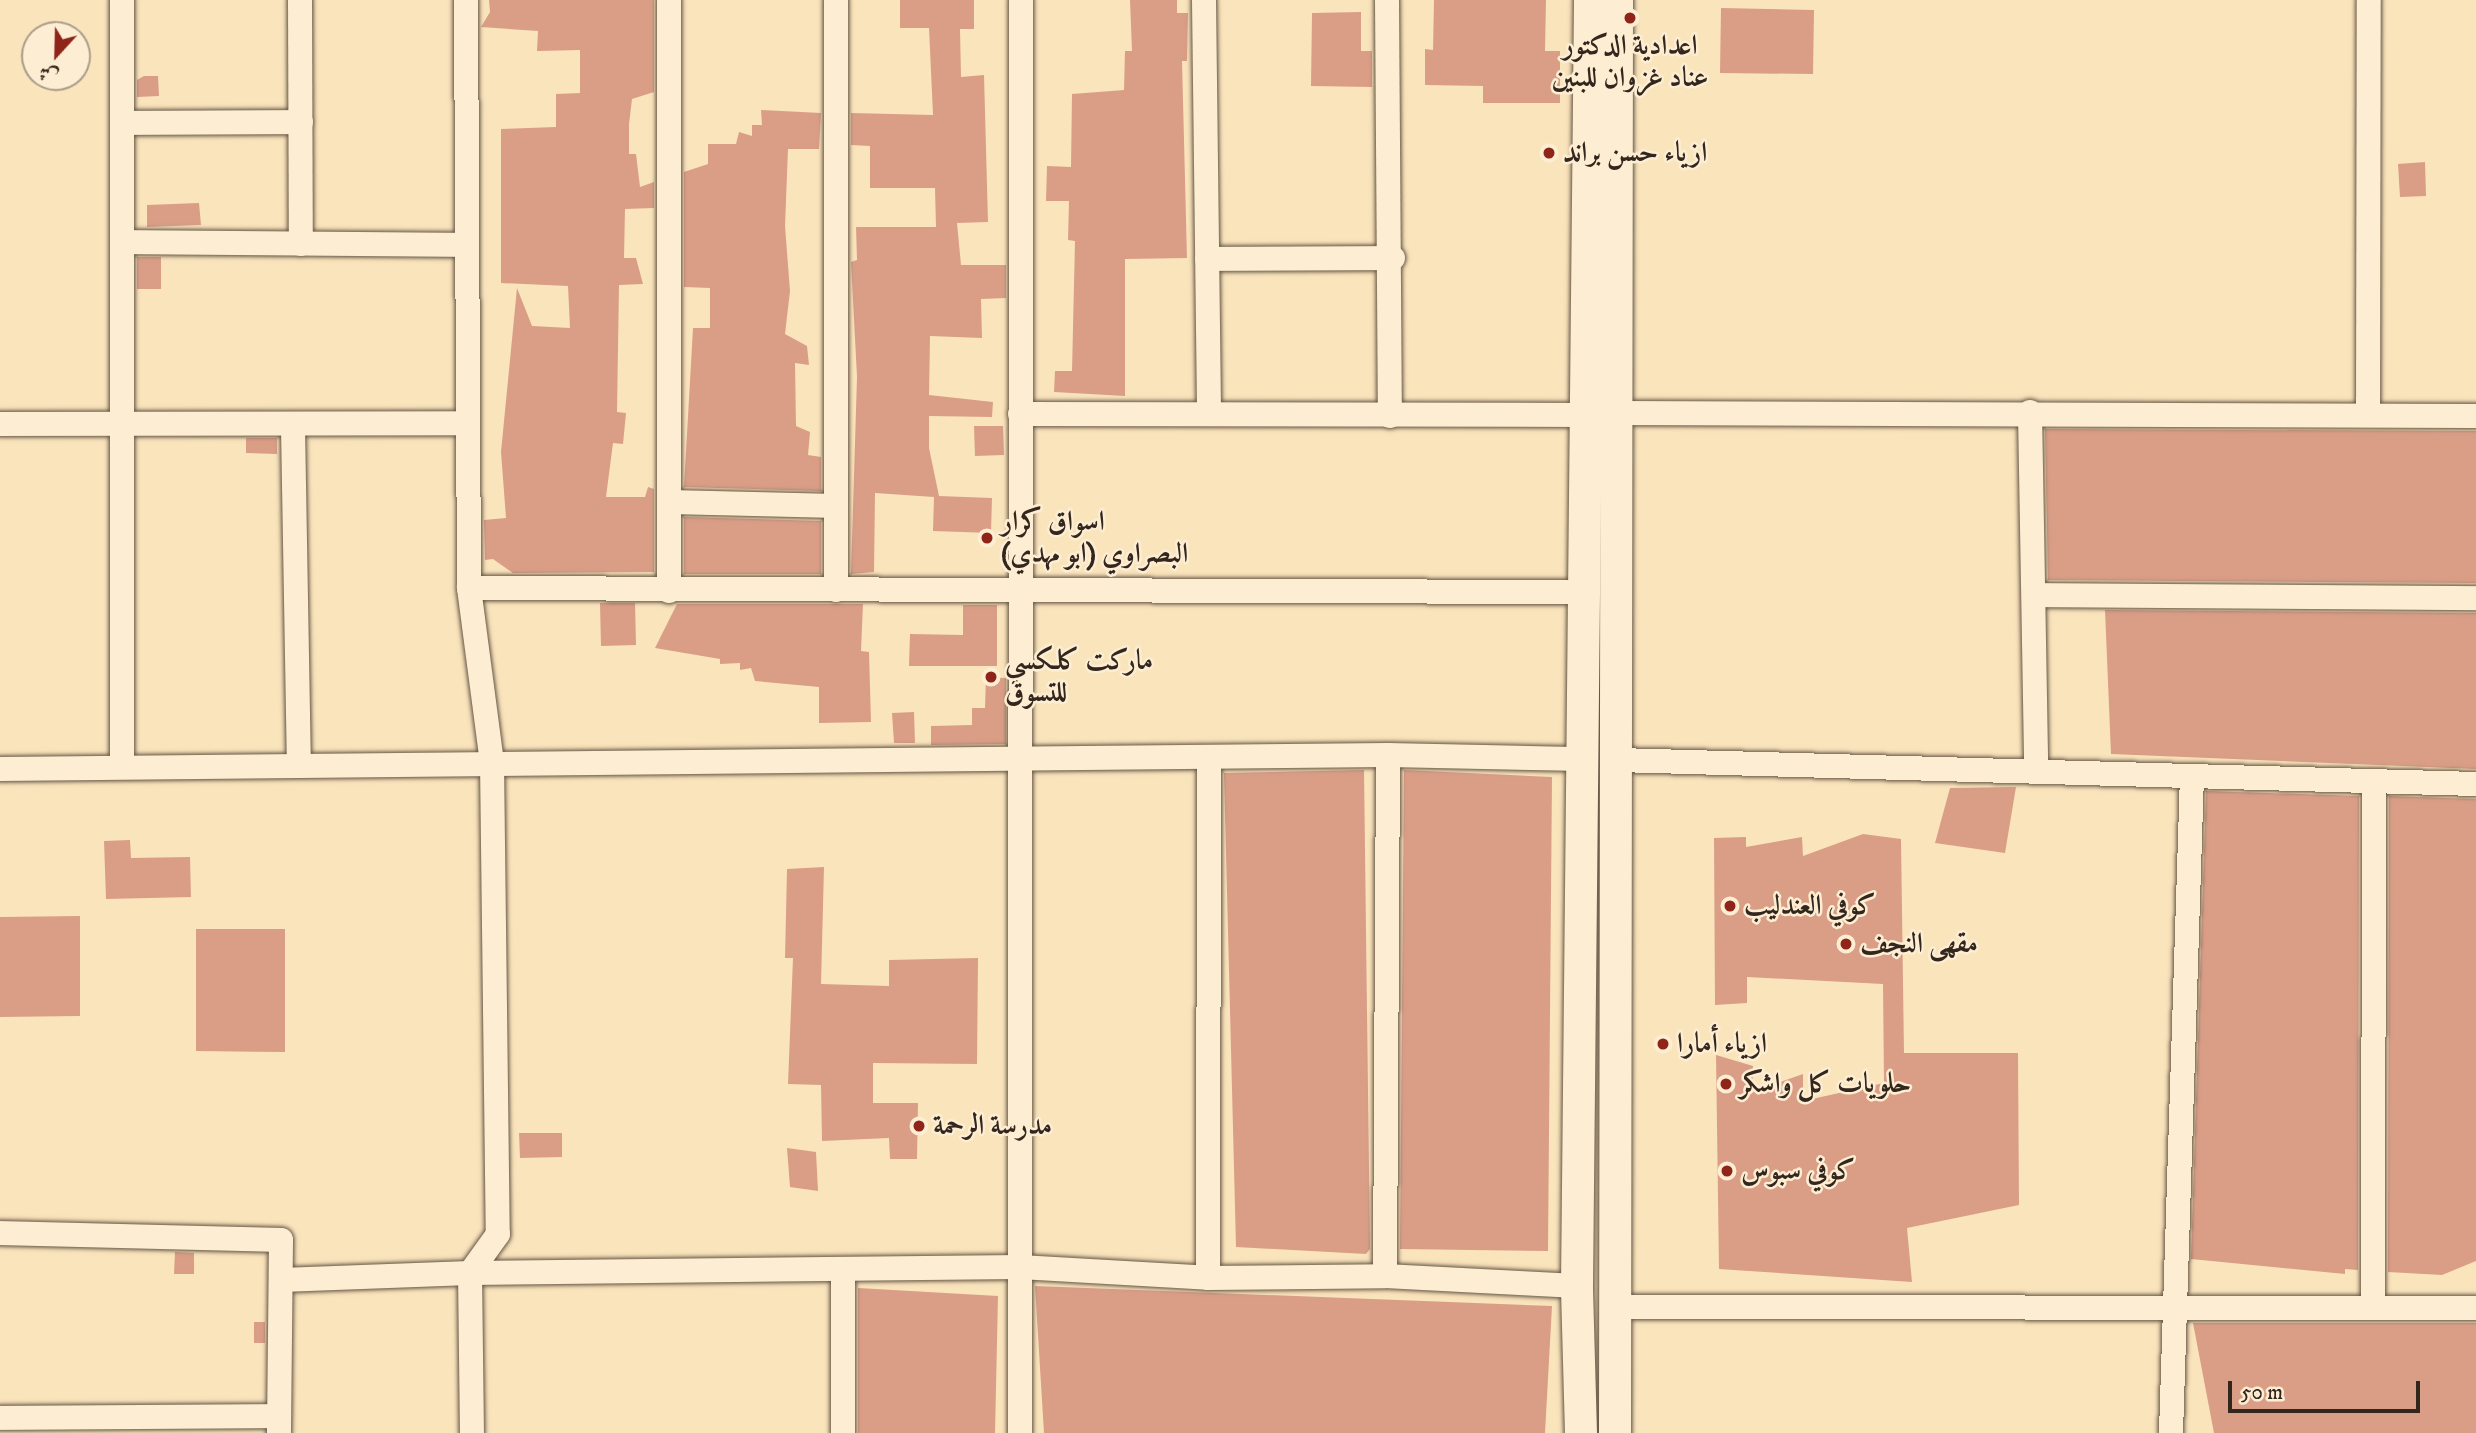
<!DOCTYPE html>
<meta charset="utf-8">
<style>
body{margin:0}
#map{position:relative;width:2476px;height:1433px;overflow:hidden;background:#fae4bc;font-family:"IM FELL DW Pica",Amiri,serif}
div>[style]{position:absolute}
.building>*{inset:0;background:#da9e87}
.roads{filter:drop-shadow(0 0 2px #655645) drop-shadow(0 0 2px #655645)}
.minor>*{height:24px;margin:-12px;padding:0 12px;transform-origin:12px;border-radius:12px;background:#fcedd3}
.tertiary>*{height:32px;margin:-16px;padding:0 16px;transform-origin:16px;border-radius:16px;background:#fcedd3}
.dots>*{width:19px;height:19px;translate:-50% -50%;box-sizing:border-box;border:4px solid #fcedd3;border-radius:50%}
span{translate:-50% -50%;white-space:nowrap;text-align:center;line-height:1.15;-webkit-text-stroke:5px #fcedd3;paint-order:stroke}
.poi-label{font-size:28px;color:#33261d;font-weight:700}
.left{translate:0 -50%;text-align:left}
.north{position:absolute;left:21px;top:21px;width:70px;height:70px;box-sizing:border-box;background:#fcedd3;border:2px solid #ac9d8a;border-radius:50%;rotate:202deg;font-size:19px;font-weight:700;line-height:28px;text-align:center;color:#33261d}
.north::after{content:'';display:block;margin:auto;width:24px;height:32px;background:#8f2418;clip-path:polygon(50% 0,100% 100%,50% 72%,0 100%)}
.scale{position:absolute;left:2228px;top:1381px;width:192px;height:32px;box-sizing:border-box;border:4px solid #33261d;border-top:0;padding-left:9px;font-size:21px;line-height:24px;white-space:nowrap;color:#33261d;-webkit-text-stroke:5px #fcedd3;paint-order:stroke}
</style>
<div id="map">
<div class="building">
<i style="clip-path:polygon(489px 0,654px 0,654px 92px,632px 99px,629px 124px,629px 154px,636px 154px,640px 187px,654px 182px,654px 208px,625px 209px,624px 258px,636px 258px,643px 284px,619px 285px,617px 412px,626px 413px,623px 444px,613px 443px,606px 497px,645px 497px,648px 487px,654px 489px,654px 572px,513px 573px,493px 559px,485px 560px,484px 520px,506px 518px,501px 452px,517px 288px,532px 326px,570px 328px,568px 286px,501px 283px,501px 129px,556px 127px,556px 94px,580px 93px,580px 50px,537px 51px,538px 31px,481px 27px,490px 12px)"></i>
<i style="clip-path:polygon(900px 0,974px 0,974px 29px,960px 29px,961px 77px,984px 75px,988px 222px,957px 223px,961px 265px,1006px 265px,1006px 298px,981px 299px,982px 338px,930px 336px,929px 395px,993px 402px,992px 417px,929px 416px,929px 448px,939px 496px,992px 498px,991px 533px,933px 531px,934px 497px,875px 493px,874px 572px,851px 574px,857px 377px,851px 262px,857px 260px,856px 227px,936px 227px,935px 188px,870px 188px,870px 146px,851px 145px,851px 113px,933px 115px,929px 28px,900px 28px)"></i>
<i style="clip-path:polygon(1130px 0,1177px 0,1177px 13px,1188px 13px,1187px 61px,1182px 61px,1187px 258px,1125px 259px,1125px 396px,1054px 392px,1055px 371px,1072px 371px,1075px 241px,1068px 240px,1069px 201px,1046px 201px,1047px 166px,1071px 167px,1072px 94px,1124px 90px,1125px 51px,1132px 51px)"></i>
<i style="clip-path:polygon(1434px 0,1546px 0,1545px 51px,1560px 51px,1560px 103px,1483px 103px,1483px 86px,1425px 85px,1425px 49px,1433px 50px)"></i>
<i style="clip-path:polygon(1721px 8px,1814px 10px,1813px 74px,1720px 73px)"></i>
<i style="clip-path:polygon(1361px 12px,1361px 51px,1372px 51px,1372px 87px,1311px 86px,1312px 13px)"></i>
<i style="clip-path:polygon(144px 76px,158px 76px,159px 96px,137px 97px,137px 80px)"></i>
<i style="clip-path:polygon(761px 110px,821px 113px,819px 149px,788px 149px,785px 226px,790px 291px,785px 334px,807px 346px,809px 365px,795px 363px,796px 426px,810px 432px,808px 455px,821px 457px,821px 491px,684px 487px,693px 328px,710px 328px,710px 288px,684px 287px,684px 172px,708px 164px,708px 144px,736px 144px,739px 132px,752px 136px,752px 125px,762px 125px)"></i>
<i style="clip-path:polygon(2425px 162px,2426px 196px,2400px 197px,2398px 164px)"></i>
<i style="clip-path:polygon(199px 203px,201px 225px,147px 227px,147px 205px)"></i>
<i style="clip-path:polygon(137px 257px,161px 257px,161px 289px,137px 289px)"></i>
<i style="clip-path:polygon(974px 426px,1003px 426px,1004px 455px,975px 456px)"></i>
<i style="clip-path:polygon(2045px 429px,2476px 431px,2476px 583px,2048px 580px)"></i>
<i style="clip-path:polygon(246px 438px,277px 438px,277px 454px,246px 453px)"></i>
<i style="clip-path:polygon(684px 517px,821px 521px,821px 574px,684px 574px)"></i>
<i style="clip-path:polygon(600px 603px,635px 603px,636px 645px,601px 646px)"></i>
<i style="clip-path:polygon(677px 604px,863px 604px,861px 651px,869px 652px,871px 722px,819px 723px,819px 687px,755px 681px,751px 668px,740px 670px,740px 663px,720px 664px,720px 659px,655px 648px)"></i>
<i style="clip-path:polygon(963px 605px,997px 605px,997px 666px,909px 666px,910px 634px,963px 635px)"></i>
<i style="clip-path:polygon(2105px 610px,2476px 613px,2476px 769px,2111px 754px)"></i>
<i style="clip-path:polygon(986px 677px,1006px 678px,1006px 744px,931px 745px,931px 726px,972px 725px,972px 708px,985px 708px)"></i>
<i style="clip-path:polygon(914px 712px,915px 743px,894px 743px,892px 713px)"></i>
<i style="clip-path:polygon(1364px 770px,1370px 1249px,1366px 1254px,1236px 1247px,1224px 773px)"></i>
<i style="clip-path:polygon(1404px 770px,1552px 777px,1548px 1251px,1400px 1249px)"></i>
<i style="clip-path:polygon(2016px 787px,2005px 853px,1935px 843px,1950px 788px)"></i>
<i style="clip-path:polygon(2206px 791px,2359px 796px,2358px 1270px,2345px 1269px,2345px 1274px,2191px 1259px)"></i>
<i style="clip-path:polygon(2389px 796px,2476px 799px,2476px 1261px,2442px 1275px,2388px 1272px)"></i>
<i style="clip-path:polygon(1863px 834px,1901px 839px,1904px 1053px,2018px 1053px,2019px 1205px,1907px 1228px,1912px 1282px,1719px 1269px,1716px 1055px,1753px 1066px,1752px 1092px,1803px 1074px,1803px 1101px,1884px 1083px,1883px 984px,1747px 977px,1747px 1003px,1715px 1005px,1714px 838px,1746px 837px,1746px 847px,1802px 837px,1803px 856px)"></i>
<i style="clip-path:polygon(130px 840px,131px 858px,190px 857px,191px 897px,106px 899px,104px 841px)"></i>
<i style="clip-path:polygon(824px 867px,821px 984px,889px 986px,889px 960px,978px 958px,977px 1064px,873px 1063px,873px 1103px,918px 1103px,917px 1159px,890px 1159px,889px 1138px,822px 1141px,821px 1085px,788px 1084px,793px 958px,785px 958px,787px 869px)"></i>
<i style="clip-path:polygon(80px 916px,80px 1016px,0 1017px,0 917px)"></i>
<i style="clip-path:polygon(196px 929px,285px 929px,285px 1052px,196px 1051px)"></i>
<i style="clip-path:polygon(519px 1133px,562px 1133px,562px 1157px,520px 1158px)"></i>
<i style="clip-path:polygon(787px 1148px,816px 1152px,818px 1191px,790px 1187px)"></i>
<i style="clip-path:polygon(175px 1252px,194px 1253px,194px 1274px,174px 1274px)"></i>
<i style="clip-path:polygon(1035px 1286px,1552px 1306px,1545px 1433px,1044px 1433px)"></i>
<i style="clip-path:polygon(858px 1288px,998px 1296px,995px 1433px,858px 1433px)"></i>
<i style="clip-path:polygon(254px 1322px,265px 1322px,265px 1343px,254px 1343px)"></i>
<i style="clip-path:polygon(2193px 1323px,2476px 1323px,2476px 1433px,2214px 1433px)"></i>
</div>
<div class="roads">
<div class="minor">
<i style="left:300px;top:0;width:244px;rotate:89.8deg"></i>
<i style="left:466px;top:0;width:588px;rotate:89.71deg"></i>
<i style="left:469px;top:588px;width:176px;rotate:82.5deg"></i>
<i style="left:492px;top:762px;width:472px;rotate:89.3deg"></i>
<i style="left:498px;top:1234px;width:48px;rotate:125.7deg"></i>
<i style="left:470px;top:1273px;width:160px;rotate:89.3deg"></i>
<i style="left:1204px;top:0;width:414px;rotate:89.3deg"></i>
<i style="left:1387px;top:0;width:416px;rotate:89.6deg"></i>
<i style="left:123px;top:123px;width:178px;rotate:-0.3deg"></i>
<i style="left:125px;top:242px;width:342px;rotate:0.5deg"></i>
<i style="left:1207px;top:259px;width:186px;rotate:-0.3deg"></i>
<i style="left:2030px;top:412px;width:359px;rotate:89deg"></i>
<i style="left:1617px;top:413px;width:859px;rotate:0.2deg"></i>
<i style="left:1020px;top:414px;width:565px;rotate:0.1deg"></i>
<i style="left:2368px;top:415px;width:415px;rotate:-89.9deg"></i>
<i style="left:0;top:424px;width:468px;rotate:-0.1deg"></i>
<i style="left:293px;top:427px;width:335px;rotate:89deg"></i>
<i style="left:671px;top:502px;width:165px;rotate:1.4deg"></i>
<i style="left:469px;top:588px;width:1117px;rotate:0.21deg"></i>
<i style="left:836px;top:590px;width:590px;rotate:-90deg"></i>
<i style="left:669px;top:591px;width:591px;rotate:-90deg"></i>
<i style="left:2035px;top:595px;width:441px;rotate:0.4deg"></i>
<i style="left:1617px;top:760px;width:859px;rotate:1.6deg"></i>
<i style="left:122px;top:765px;width:765px;rotate:-90deg"></i>
<i style="left:0;top:769px;width:1388px;rotate:-0.58deg"></i>
<i style="left:1388px;top:755px;width:197px;rotate:1.2deg"></i>
<i style="left:0;top:1233px;width:281px;rotate:1.4deg"></i>
<i style="left:281px;top:1240px;width:193px;rotate:90.6deg"></i>
<i style="left:843px;top:1269px;width:164px;rotate:90deg"></i>
<i style="left:1385px;top:1276px;width:521px;rotate:-89.67deg"></i>
<i style="left:1208px;top:1278px;width:521px;rotate:-89.89deg"></i>
<i style="left:281px;top:1280px;width:189px;rotate:-2.1deg"></i>
<i style="left:470px;top:1273px;width:550px;rotate:-0.63deg"></i>
<i style="left:1020px;top:1267px;width:188px;rotate:3.3deg"></i>
<i style="left:1208px;top:1278px;width:177px;rotate:-0.6deg"></i>
<i style="left:1385px;top:1276px;width:192px;rotate:3deg"></i>
<i style="left:1615px;top:1307px;width:861px;rotate:0.07deg"></i>
<i style="left:2373px;top:1308px;width:525px;rotate:-89.89deg"></i>
<i style="left:0;top:1418px;width:279px;rotate:-0.4deg"></i>
<i style="left:1020px;top:1433px;width:1433px;rotate:-89.96deg"></i>
<i style="left:2171px;top:1433px;width:656px;rotate:-88.17deg"></i>
</div>
<div class="tertiary">
<i style="left:1581px;top:1433px;width:147px;rotate:-91.6deg"></i>
<i style="left:1577px;top:1286px;width:1286px;rotate:-89.42deg"></i>
<i style="left:1615px;top:1433px;width:1433px;rotate:-89.92deg"></i>
</div>
</div>
<div class="dots">
<i style="left:1630px;top:18px;background:#8f2418"></i>
<i style="left:1549px;top:153px;background:#8f2418"></i>
<i style="left:987px;top:538px;background:#8f2418"></i>
<i style="left:991px;top:677px;background:#8f2418"></i>
<i style="left:1730px;top:906px;background:#8f2418"></i>
<i style="left:1846px;top:944px;background:#8f2418"></i>
<i style="left:1663px;top:1044px;background:#8f2418"></i>
<i style="left:1726px;top:1084px;background:#8f2418"></i>
<i style="left:919px;top:1126px;background:#8f2418"></i>
<i style="left:1727px;top:1171px;background:#8f2418"></i>
</div>
<div class="poi-label">
<span style="left:1630px;top:62px">اعدادية الدكتور<br>عناد غزوان للبنين</span>
<span class="left" style="left:1563px;top:153px">ازياء حسن براند</span>
<span class="left" style="left:1001px;top:538px">اسواق كرار<br>البصراوي (ابو مهدي)</span>
<span class="left" style="left:1005px;top:677px">ماركت كلكسي<br>للتسوق</span>
<span class="left" style="left:1744px;top:906px">كوفي العندليب</span>
<span class="left" style="left:1860px;top:944px">مقهى النجف</span>
<span class="left" style="left:1677px;top:1044px">ازياء أمارا</span>
<span class="left" style="left:1740px;top:1084px">حلويات كل واشكر</span>
<span class="left" style="left:933px;top:1126px">مدرسة الرحمة</span>
<span class="left" style="left:1741px;top:1171px">كوفي سبوس</span>
</div>
<div class="north">ش</div>
<div class="scale">50 m</div>
</div>
